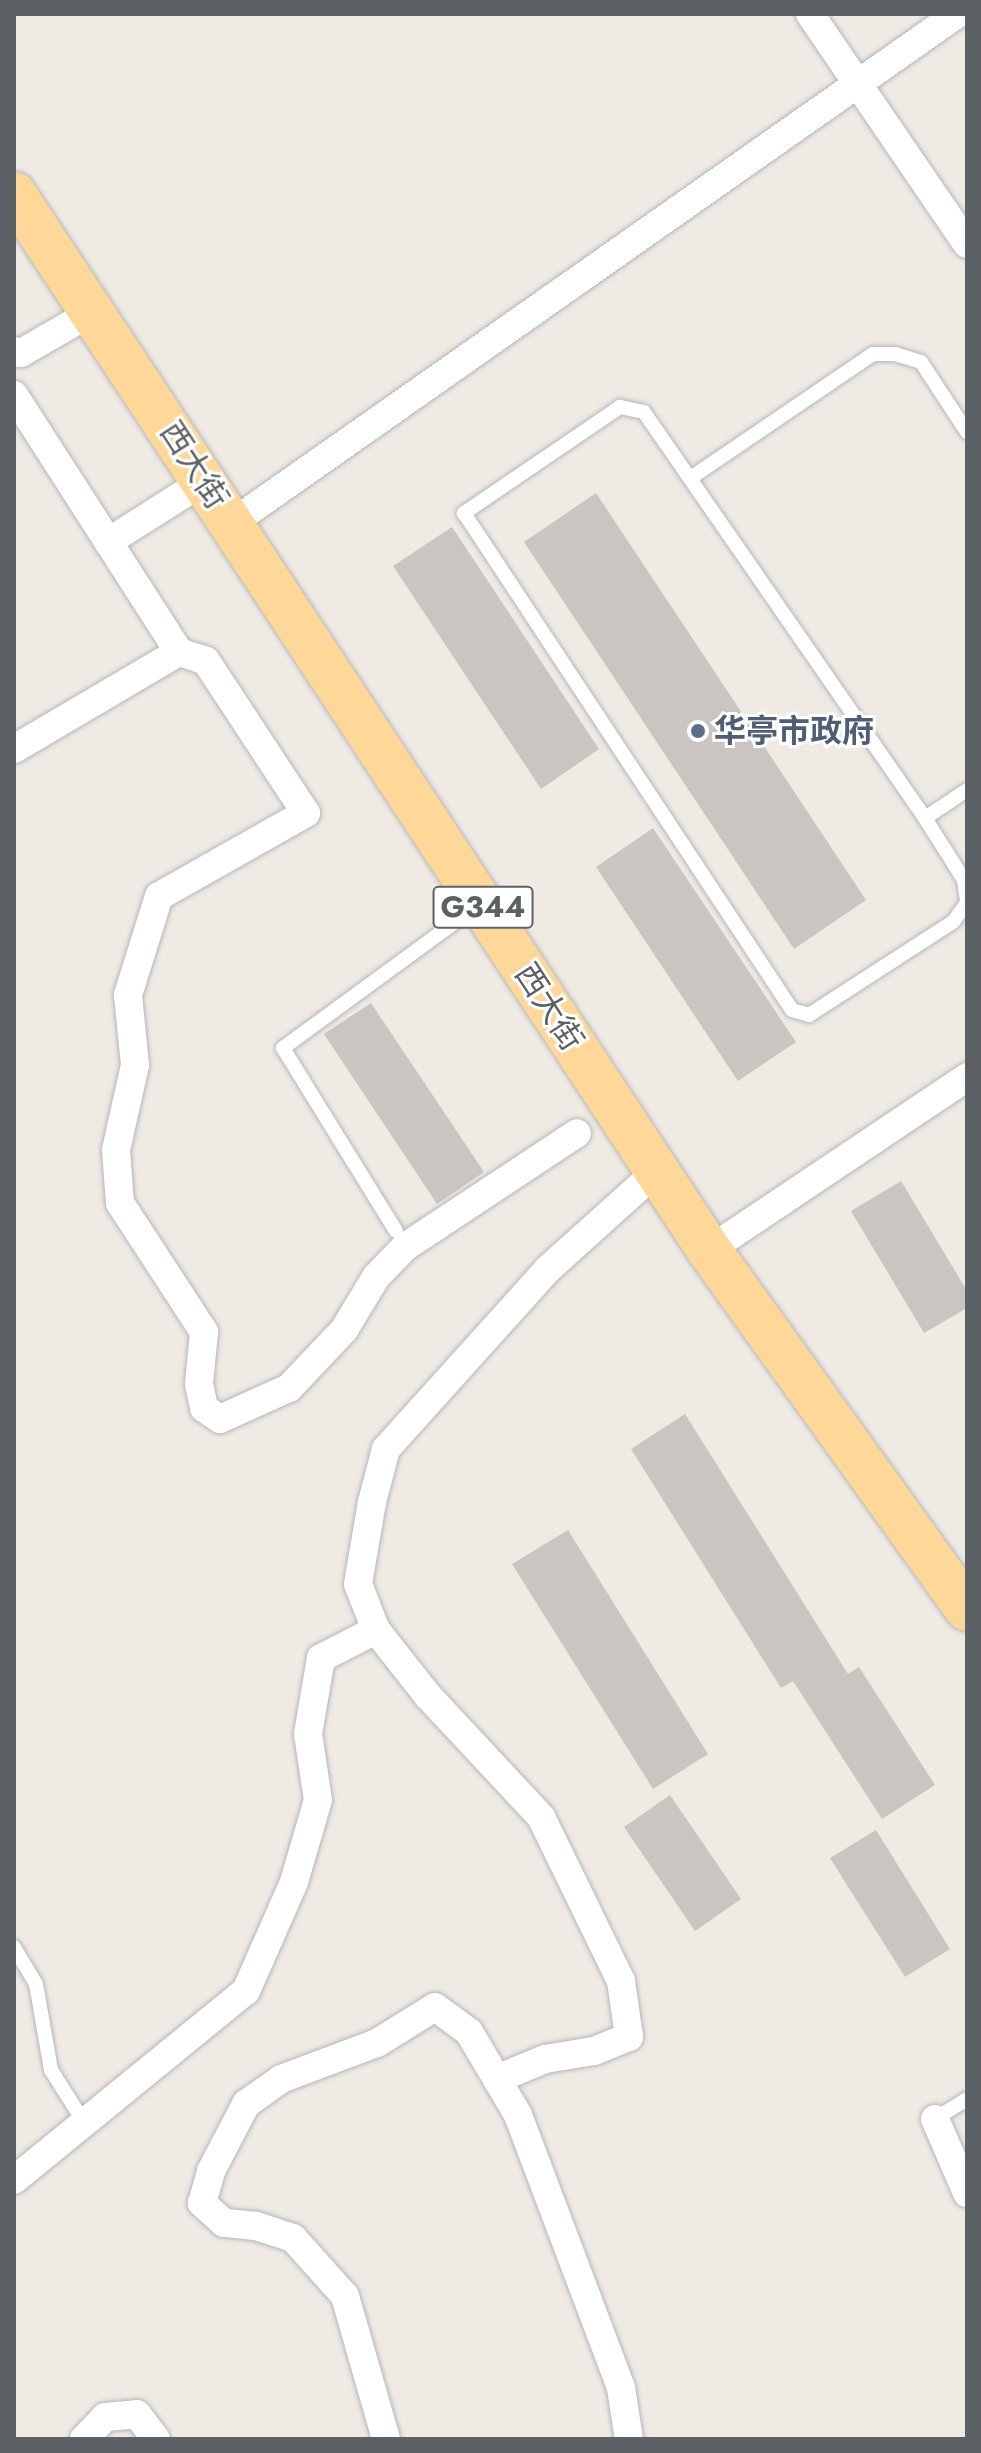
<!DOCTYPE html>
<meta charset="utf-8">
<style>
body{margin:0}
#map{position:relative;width:981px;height:2453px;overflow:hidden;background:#efeae3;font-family:Jost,"Noto Sans SC",sans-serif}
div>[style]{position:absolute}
.building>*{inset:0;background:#cac5c0}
.roads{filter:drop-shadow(0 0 2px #b4b7bb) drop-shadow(0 0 2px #b4b7bb)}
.service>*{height:14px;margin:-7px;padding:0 7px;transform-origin:7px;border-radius:7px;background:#fff}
.minor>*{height:28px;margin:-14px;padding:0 14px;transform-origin:14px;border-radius:14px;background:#fff}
.trunk>*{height:44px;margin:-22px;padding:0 22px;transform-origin:22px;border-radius:22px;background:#ffd899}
.dots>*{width:22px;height:22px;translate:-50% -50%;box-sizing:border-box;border:4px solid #fff;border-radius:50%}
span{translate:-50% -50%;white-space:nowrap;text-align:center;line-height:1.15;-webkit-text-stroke:6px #fff;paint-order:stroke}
.shield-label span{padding:2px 6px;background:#fff;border:2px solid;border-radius:6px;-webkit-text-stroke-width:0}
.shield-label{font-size:30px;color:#5b6165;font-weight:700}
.street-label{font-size:32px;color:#5b6165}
.service-label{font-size:32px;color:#4e5e75;font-weight:700}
.left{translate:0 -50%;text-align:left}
.frame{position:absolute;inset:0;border:16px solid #5b6165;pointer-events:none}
</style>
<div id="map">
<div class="building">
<i style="clip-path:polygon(596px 493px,866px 900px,794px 949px,524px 542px)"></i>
<i style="clip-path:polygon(452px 527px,599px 749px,541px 789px,393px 566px)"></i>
<i style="clip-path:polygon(653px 828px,796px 1042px,738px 1081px,596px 867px)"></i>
<i style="clip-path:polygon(371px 1003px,484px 1172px,437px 1204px,324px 1034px)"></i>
<i style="clip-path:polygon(901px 1181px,967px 1291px,967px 1308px,924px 1333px,851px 1211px)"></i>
<i style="clip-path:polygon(685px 1414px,848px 1674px,859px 1667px,935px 1785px,882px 1819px,793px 1681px,781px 1688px,631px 1449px)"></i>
<i style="clip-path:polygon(568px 1530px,708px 1754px,653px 1789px,512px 1564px)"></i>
<i style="clip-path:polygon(670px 1795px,741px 1899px,695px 1931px,624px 1827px)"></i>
<i style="clip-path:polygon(876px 1830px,950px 1949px,905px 1977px,830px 1858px)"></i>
</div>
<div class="roads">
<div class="service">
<i style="left:692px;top:477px;width:219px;rotate:-34.2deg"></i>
<i style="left:873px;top:354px;width:22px"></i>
<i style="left:895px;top:354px;width:27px;rotate:17deg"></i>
<i style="left:921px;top:362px;width:84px;rotate:56.7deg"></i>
<i style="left:925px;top:818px;width:50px;rotate:-33.7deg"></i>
<i style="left:967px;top:901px;width:21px;rotate:-98deg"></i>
<i style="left:964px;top:880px;width:73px;rotate:-122.2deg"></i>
<i style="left:925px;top:818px;width:494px;rotate:-124.7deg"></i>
<i style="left:644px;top:412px;width:25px;rotate:-168deg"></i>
<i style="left:620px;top:407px;width:189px;rotate:145.8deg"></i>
<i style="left:464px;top:513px;width:595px;rotate:56.58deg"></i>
<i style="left:792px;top:1010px;width:18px;rotate:16deg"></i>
<i style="left:809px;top:1015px;width:171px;rotate:-32.9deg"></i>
<i style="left:953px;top:922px;width:24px;rotate:-54deg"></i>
<i style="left:396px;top:1231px;width:215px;rotate:-121.7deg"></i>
<i style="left:283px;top:1048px;width:240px;rotate:-36.2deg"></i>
<i style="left:14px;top:1947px;width:43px;rotate:59.3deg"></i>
<i style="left:36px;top:1984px;width:87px;rotate:80.1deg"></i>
<i style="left:51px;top:2070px;width:58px;rotate:57.7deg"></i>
<i style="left:935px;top:2119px;width:38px;rotate:-32deg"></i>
</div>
<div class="minor">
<i style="left:810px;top:14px;width:278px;rotate:55.7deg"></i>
<i style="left:14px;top:351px;width:7px;rotate:16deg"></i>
<i style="left:21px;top:353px;width:82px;rotate:-30deg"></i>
<i style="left:14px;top:395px;width:305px;rotate:57.3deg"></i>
<i style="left:179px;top:652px;width:28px;rotate:18deg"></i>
<i style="left:206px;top:661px;width:182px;rotate:56.7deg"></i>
<i style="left:306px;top:813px;width:169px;rotate:150.5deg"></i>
<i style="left:159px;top:896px;width:104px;rotate:107.4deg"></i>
<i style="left:128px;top:995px;width:70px;rotate:84.3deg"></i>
<i style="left:135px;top:1065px;width:87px;rotate:102.6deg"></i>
<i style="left:116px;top:1150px;width:53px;rotate:85.7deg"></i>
<i style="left:120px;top:1203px;width:154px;rotate:56.9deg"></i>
<i style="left:204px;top:1332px;width:52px;rotate:95.5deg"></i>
<i style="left:199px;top:1384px;width:25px;rotate:78deg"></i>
<i style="left:204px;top:1408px;width:19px;rotate:35deg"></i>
<i style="left:220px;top:1419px;width:76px;rotate:-24.2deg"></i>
<i style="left:289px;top:1388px;width:80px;rotate:-46.5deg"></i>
<i style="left:344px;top:1330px;width:62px;rotate:-58.9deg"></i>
<i style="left:376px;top:1277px;width:42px;rotate:-46deg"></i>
<i style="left:405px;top:1247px;width:206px;rotate:-33.5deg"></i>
<i style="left:232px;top:523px;width:886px;rotate:-35.07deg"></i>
<i style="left:108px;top:542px;width:114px;rotate:-32.4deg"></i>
<i style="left:14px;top:749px;width:191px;rotate:-30.5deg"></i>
<i style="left:709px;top:1250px;width:311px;rotate:-33.8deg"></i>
<i style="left:497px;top:2079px;width:52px;rotate:-22.6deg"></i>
<i style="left:545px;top:2059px;width:50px;rotate:-9.3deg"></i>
<i style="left:594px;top:2051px;width:38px;rotate:-22deg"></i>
<i style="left:629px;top:2037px;width:57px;rotate:-98.1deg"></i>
<i style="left:621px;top:1981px;width:182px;rotate:-116deg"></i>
<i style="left:541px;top:1817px;width:166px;rotate:-133deg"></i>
<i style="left:428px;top:1696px;width:84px;rotate:-128.2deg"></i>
<i style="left:376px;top:1630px;width:49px;rotate:-111.4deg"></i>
<i style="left:358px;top:1584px;width:83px;rotate:-80.3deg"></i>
<i style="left:372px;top:1502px;width:55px;rotate:-75.2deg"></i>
<i style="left:386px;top:1449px;width:241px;rotate:-48deg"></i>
<i style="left:547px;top:1270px;width:148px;rotate:-42deg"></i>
<i style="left:935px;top:2119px;width:81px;rotate:66.6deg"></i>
<i style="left:14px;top:2180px;width:299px;rotate:-39.2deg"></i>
<i style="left:246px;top:1991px;width:119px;rotate:-66.2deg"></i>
<i style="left:294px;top:1882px;width:85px;rotate:-73.7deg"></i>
<i style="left:318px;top:1800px;width:67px;rotate:-98.6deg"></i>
<i style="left:308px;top:1734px;width:77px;rotate:-80.3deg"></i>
<i style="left:321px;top:1658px;width:62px;rotate:-27deg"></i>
<i style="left:84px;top:2439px;width:30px;rotate:-46deg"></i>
<i style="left:105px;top:2417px;width:32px;rotate:-5deg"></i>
<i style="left:137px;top:2414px;width:31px;rotate:53deg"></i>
<i style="left:386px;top:2439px;width:149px;rotate:-106deg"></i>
<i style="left:345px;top:2296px;width:78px;rotate:-131.9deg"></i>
<i style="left:293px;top:2238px;width:40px;rotate:-162deg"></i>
<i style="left:255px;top:2226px;width:31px;rotate:-174deg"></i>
<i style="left:224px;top:2223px;width:30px;rotate:-138deg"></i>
<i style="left:202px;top:2203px;width:33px;rotate:-74deg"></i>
<i style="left:211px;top:2171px;width:76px;rotate:-62.4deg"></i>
<i style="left:246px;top:2104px;width:43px;rotate:-35.5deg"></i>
<i style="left:281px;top:2079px;width:103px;rotate:-20.6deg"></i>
<i style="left:377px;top:2043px;width:68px;rotate:-31.8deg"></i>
<i style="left:435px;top:2007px;width:42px;rotate:36.3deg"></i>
<i style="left:469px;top:2032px;width:96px;rotate:59.4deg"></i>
<i style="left:518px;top:2115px;width:292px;rotate:69.3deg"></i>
<i style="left:621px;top:2388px;width:52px;rotate:81.1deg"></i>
</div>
<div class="trunk">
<i style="left:14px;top:194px;width:1264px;rotate:56.65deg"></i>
<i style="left:709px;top:1250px;width:442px;rotate:54.3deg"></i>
</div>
</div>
<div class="dots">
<i style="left:698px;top:731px;background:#5c6f8a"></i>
</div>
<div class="shield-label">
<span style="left:483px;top:907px">G344</span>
</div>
<div class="street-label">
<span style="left:194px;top:465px;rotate:57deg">西大街</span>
<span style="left:549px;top:1007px;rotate:57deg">西大街</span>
</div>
<div class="service-label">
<span class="left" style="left:714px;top:731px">华亭市政府</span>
</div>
<div class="frame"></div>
</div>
